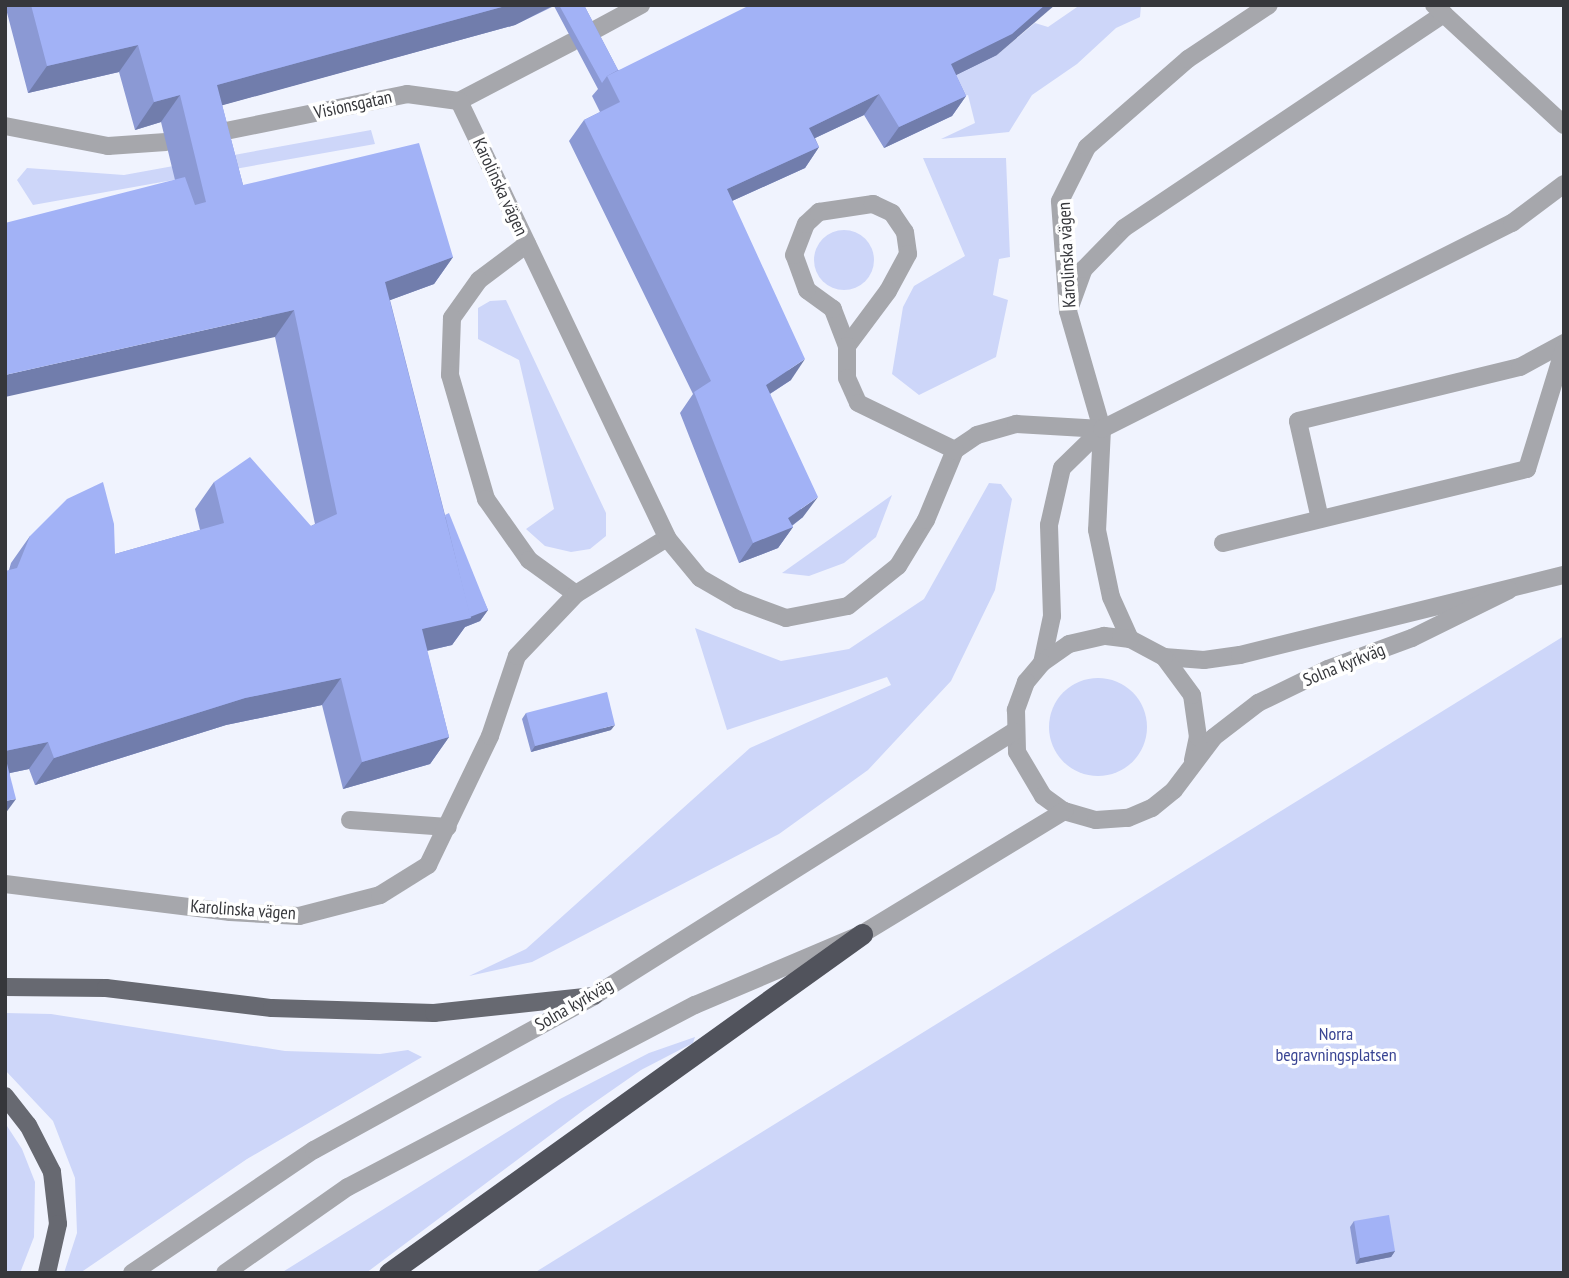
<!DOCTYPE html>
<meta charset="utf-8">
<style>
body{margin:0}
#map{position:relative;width:1569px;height:1278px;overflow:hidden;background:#f0f3fe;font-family:"PT Sans Narrow",sans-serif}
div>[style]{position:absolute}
.green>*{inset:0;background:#cdd6f9}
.round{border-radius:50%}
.service>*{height:18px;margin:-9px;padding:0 9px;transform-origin:9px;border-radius:9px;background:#a6a7ac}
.minor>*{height:18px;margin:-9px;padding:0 9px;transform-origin:9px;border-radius:9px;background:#a6a7ac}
.tertiary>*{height:18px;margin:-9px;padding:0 9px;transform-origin:9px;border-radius:9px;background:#a6a7ac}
.primary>*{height:18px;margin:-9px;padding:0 9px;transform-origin:9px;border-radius:9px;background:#676971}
.motorway>*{height:21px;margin:-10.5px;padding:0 10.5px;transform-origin:10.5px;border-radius:10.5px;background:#51535c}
.wall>*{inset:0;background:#8b99d4}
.shaded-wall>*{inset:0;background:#717dac}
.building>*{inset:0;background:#a2b2f6}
span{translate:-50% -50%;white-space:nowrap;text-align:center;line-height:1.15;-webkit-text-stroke:7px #fff;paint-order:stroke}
.street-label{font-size:18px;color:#36373b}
.park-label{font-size:18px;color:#394493}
.frame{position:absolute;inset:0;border:7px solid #36373b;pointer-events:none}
</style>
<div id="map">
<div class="green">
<i style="clip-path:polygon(1080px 5px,1141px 5px,1140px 17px,1116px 28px,1077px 64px,1032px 95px,1009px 132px,941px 139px,975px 123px,968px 95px,945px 102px,936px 85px,997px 55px,1035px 23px,1048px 27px)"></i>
<i style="clip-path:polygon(371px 130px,375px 144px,33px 205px,17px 180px,27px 168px,124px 175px)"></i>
<i style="clip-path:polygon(923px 158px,1006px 158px,1010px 257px,999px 259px,993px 295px,1008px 300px,996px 357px,919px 395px,892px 374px,903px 307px,914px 286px,965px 256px)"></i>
<i class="round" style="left:814px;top:230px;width:60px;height:60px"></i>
<i style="clip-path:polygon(506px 300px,606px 513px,606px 536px,590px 549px,571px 552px,545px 546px,526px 529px,554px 509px,519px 360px,478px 339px,478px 308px,490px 301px)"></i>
<i style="clip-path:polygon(989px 483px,1001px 484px,1012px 499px,995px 590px,951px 681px,868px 770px,779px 834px,532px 962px,469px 976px,526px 949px,750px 748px,891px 685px,887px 677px,727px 730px,695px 628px,781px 661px,849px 649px,924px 599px)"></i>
<i style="clip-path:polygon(892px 495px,876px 537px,844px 563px,809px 576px,782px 573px)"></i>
<i style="clip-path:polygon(1564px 636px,1564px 1273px,534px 1273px)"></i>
<i class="round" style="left:1049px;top:678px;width:98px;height:98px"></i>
<i style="clip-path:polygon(5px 1013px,51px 1014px,285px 1051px,380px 1054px,408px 1050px,422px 1057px,247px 1159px,80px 1273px,64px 1273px,77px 1233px,75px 1178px,53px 1121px,5px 1070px)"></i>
<i style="clip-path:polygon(695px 1037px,693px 1043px,641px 1070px,585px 1109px,366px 1273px,281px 1273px,560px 1099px,649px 1053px)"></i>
<i style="clip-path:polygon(5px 1123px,22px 1149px,35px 1182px,34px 1237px,20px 1273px,5px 1273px)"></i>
</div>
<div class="service">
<i style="left:591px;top:32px;width:57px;rotate:-28.4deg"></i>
<i style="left:459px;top:101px;width:127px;rotate:-27.6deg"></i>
<i style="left:527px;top:244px;width:60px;rotate:143.1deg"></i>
<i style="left:479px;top:280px;width:47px;rotate:125.4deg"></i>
<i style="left:452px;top:318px;width:57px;rotate:92deg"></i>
<i style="left:450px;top:375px;width:129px;rotate:73.8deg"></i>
<i style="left:486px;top:499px;width:75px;rotate:54.8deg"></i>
<i style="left:529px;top:560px;width:58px;rotate:35.9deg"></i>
<i style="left:1071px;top:304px;width:37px;rotate:-70deg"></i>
<i style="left:1084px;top:269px;width:57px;rotate:-45.7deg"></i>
<i style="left:1124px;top:228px;width:385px;rotate:-33.8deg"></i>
<i style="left:1102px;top:429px;width:123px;rotate:-106.1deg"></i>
<i style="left:1068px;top:311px;width:110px;rotate:-94.2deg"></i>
<i style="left:1060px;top:201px;width:60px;rotate:-63.4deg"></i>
<i style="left:1087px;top:147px;width:134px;rotate:-41.1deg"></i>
<i style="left:1188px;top:59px;width:97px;rotate:-33.7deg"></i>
<i style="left:1320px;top:519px;width:100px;rotate:-102.7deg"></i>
<i style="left:1298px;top:421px;width:228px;rotate:-13.7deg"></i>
<i style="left:1520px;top:367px;width:50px;rotate:-28.6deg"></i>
<i style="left:1223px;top:543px;width:313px;rotate:-13.7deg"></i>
<i style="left:1527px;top:469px;width:126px;rotate:-72.9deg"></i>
<i style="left:350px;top:820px;width:98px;rotate:4.1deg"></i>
<i style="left:5px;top:884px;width:227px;rotate:7.1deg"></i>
<i style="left:230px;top:912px;width:69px;rotate:3.3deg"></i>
<i style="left:299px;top:916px;width:84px;rotate:-14.5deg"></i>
<i style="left:380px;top:895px;width:57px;rotate:-32deg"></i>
<i style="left:428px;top:865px;width:143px;rotate:-64.3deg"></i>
<i style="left:490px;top:736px;width:84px;rotate:-71.4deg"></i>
<i style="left:517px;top:656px;width:86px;rotate:-46.4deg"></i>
<i style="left:576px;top:594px;width:107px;rotate:-31.6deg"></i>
</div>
<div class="minor">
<i style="left:1434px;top:5px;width:177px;rotate:42.7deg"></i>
<i style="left:5px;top:126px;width:105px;rotate:11deg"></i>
<i style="left:108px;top:146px;width:58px;rotate:-3.9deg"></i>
<i style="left:206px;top:135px;width:205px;rotate:-11.5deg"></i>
<i style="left:407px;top:94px;width:52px;rotate:7.7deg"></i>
<i style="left:459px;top:101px;width:484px;rotate:64.5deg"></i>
<i style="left:667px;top:538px;width:52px;rotate:50.5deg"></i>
<i style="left:700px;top:578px;width:44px;rotate:30.1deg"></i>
<i style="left:738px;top:600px;width:51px;rotate:20.6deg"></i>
<i style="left:786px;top:618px;width:63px;rotate:-11deg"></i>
<i style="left:848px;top:606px;width:64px;rotate:-38.7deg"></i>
<i style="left:898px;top:566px;width:54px;rotate:-58.7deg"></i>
<i style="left:926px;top:520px;width:76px;rotate:-67.5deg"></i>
<i style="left:955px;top:450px;width:27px;rotate:-34deg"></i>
<i style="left:977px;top:435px;width:41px;rotate:-15.8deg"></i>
<i style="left:1016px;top:424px;width:86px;rotate:3.3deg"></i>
<i style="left:847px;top:346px;width:40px;rotate:-111deg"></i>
<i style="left:833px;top:309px;width:32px;rotate:-144deg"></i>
<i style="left:807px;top:290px;width:37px;rotate:-110deg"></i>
<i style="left:794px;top:255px;width:33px;rotate:-69deg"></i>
<i style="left:806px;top:224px;width:18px;rotate:-43deg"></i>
<i style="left:819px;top:212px;width:55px;rotate:-8.4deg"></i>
<i style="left:873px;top:204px;width:21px;rotate:25deg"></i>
<i style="left:892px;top:213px;width:23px;rotate:56deg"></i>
<i style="left:905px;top:232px;width:22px;rotate:82deg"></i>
<i style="left:908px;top:254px;width:42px;rotate:118.4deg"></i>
<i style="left:888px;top:291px;width:69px;rotate:126.7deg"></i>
<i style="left:847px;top:346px;width:32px;rotate:90deg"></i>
<i style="left:847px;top:378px;width:27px;rotate:66deg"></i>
<i style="left:858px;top:403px;width:108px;rotate:25.9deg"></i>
<i style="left:1102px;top:429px;width:101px;rotate:92.8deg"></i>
<i style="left:1097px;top:530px;width:68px;rotate:78.2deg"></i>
<i style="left:1111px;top:597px;width:46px;rotate:65.7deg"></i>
<i style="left:1042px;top:663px;width:48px;rotate:-78deg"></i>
<i style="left:1052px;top:616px;width:91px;rotate:-91.9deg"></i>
<i style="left:1049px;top:525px;width:58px;rotate:-77.2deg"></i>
<i style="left:1062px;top:468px;width:56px;rotate:-44.3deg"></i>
<i style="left:1102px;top:429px;width:459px;rotate:-26.7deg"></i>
<i style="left:1512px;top:223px;width:65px;rotate:-36.9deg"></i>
</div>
<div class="tertiary">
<i style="left:1164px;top:657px;width:40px;rotate:4.3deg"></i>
<i style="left:1204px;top:660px;width:36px;rotate:-8deg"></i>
<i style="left:1240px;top:655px;width:334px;rotate:-13.9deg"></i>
<i style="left:1193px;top:760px;width:24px;rotate:-78deg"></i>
<i style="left:1198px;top:737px;width:42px;rotate:-98.1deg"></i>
<i style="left:1192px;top:695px;width:47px;rotate:-126.4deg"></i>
<i style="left:1164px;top:657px;width:38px;rotate:-152deg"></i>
<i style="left:1130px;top:639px;width:26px;rotate:-173deg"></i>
<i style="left:1104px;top:636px;width:36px;rotate:167deg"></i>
<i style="left:1069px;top:644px;width:33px;rotate:145deg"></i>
<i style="left:1042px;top:663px;width:25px;rotate:130deg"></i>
<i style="left:1026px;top:682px;width:30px;rotate:110deg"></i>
<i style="left:1016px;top:710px;width:42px;rotate:88.6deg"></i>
<i style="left:1017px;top:752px;width:51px;rotate:59.4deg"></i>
<i style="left:1043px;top:796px;width:26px;rotate:36deg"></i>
<i style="left:1064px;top:811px;width:33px;rotate:16deg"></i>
<i style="left:1096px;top:820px;width:32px;rotate:-4deg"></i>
<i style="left:1128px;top:818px;width:26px;rotate:-23deg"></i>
<i style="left:1152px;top:808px;width:28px;rotate:-39deg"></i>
<i style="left:1174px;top:790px;width:66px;rotate:-53deg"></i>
<i style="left:1214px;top:737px;width:56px;rotate:-37.7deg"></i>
<i style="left:1258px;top:703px;width:78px;rotate:-25.9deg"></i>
<i style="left:1328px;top:669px;width:90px;rotate:-20.3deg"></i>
<i style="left:1412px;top:638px;width:108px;rotate:-26.3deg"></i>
<i style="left:132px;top:1273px;width:220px;rotate:-34.1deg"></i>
<i style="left:314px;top:1150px;width:320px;rotate:-28.8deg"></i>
<i style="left:594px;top:996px;width:496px;rotate:-32.2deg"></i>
<i style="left:225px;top:1273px;width:150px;rotate:-35deg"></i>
<i style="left:348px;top:1187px;width:392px;rotate:-27.7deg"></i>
<i style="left:695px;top:1005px;width:181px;rotate:-23deg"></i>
<i style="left:862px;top:934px;width:237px;rotate:-31.3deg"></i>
</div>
<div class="primary">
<i style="left:5px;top:987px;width:101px;rotate:0.6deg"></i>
<i style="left:106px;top:988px;width:167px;rotate:6.9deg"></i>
<i style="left:272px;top:1008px;width:162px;rotate:1.8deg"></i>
<i style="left:434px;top:1013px;width:161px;rotate:-6.1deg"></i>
<i style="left:5px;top:1096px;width:37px;rotate:52deg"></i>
<i style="left:28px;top:1125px;width:53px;rotate:62.9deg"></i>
<i style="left:52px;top:1172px;width:52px;rotate:83.4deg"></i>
<i style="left:58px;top:1224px;width:50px;rotate:102.7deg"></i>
</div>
<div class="motorway">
<i style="left:389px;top:1273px;width:582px;rotate:-35.63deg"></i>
</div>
<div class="wall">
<i style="clip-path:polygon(5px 5px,584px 5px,618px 70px,997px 55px,956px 75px,966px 96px,952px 116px,884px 148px,864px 115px,815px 138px,819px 147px,805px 168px,732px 201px,791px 380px,770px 394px,803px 517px,792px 526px,793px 527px,778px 548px,739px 563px,680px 413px,693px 394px,569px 141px,584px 120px,600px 112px,592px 96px,598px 89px,554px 6px,515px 25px,222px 105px,243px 185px,453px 257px,434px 284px,390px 300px,445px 515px,488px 610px,480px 621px,465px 627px,452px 645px,427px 651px,449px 737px,430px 764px,343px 789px,322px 705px,226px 725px,35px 785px,29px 769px,10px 773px,5px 814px,9px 570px,11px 563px,30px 536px,115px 554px,200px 530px,195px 509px,214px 482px,311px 526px,315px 524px,275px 337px,175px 180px,161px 122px,135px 130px,119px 72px,28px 93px)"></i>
<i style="clip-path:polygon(526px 713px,611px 730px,531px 752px,522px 719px)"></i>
<i style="clip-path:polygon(1354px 1221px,1395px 1251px,1391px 1257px,1356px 1264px,1350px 1227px)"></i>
</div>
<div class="shaded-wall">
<i style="clip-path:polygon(509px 5px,554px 5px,515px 25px,198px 112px,217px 85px)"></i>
<i style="clip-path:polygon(1045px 5px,1055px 5px,997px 55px,936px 85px,951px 64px)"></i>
<i style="clip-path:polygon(138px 45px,119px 72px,28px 93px,47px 66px)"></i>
<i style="clip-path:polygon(879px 94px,864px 115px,794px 148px,809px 128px)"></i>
<i style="clip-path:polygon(180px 95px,161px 122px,135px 130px,154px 102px)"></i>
<i style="clip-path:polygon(966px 96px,952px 116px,884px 148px,899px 127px)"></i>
<i style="clip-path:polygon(819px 147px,805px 168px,712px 210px,727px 189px)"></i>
<i style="clip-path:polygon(453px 257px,434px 284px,366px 309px,385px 282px)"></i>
<i style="clip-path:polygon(294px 310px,275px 337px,5px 397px,5px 375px)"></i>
<i style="clip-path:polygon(805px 359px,791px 380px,751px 406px,766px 385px)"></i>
<i style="clip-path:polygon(818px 497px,803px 517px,787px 529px,793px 527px,778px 548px,739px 563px,753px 543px)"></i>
<i style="clip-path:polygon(488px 610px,480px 621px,465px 627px,452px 645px,403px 656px,422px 629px)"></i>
<i style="clip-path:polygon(341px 678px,322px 705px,226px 725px,35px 785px,54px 758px,245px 698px)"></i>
<i style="clip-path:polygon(615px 725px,611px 730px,531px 752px,535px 746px)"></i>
<i style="clip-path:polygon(449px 737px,430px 764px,343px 789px,362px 762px)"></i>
<i style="clip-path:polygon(48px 742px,29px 769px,5px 774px,5px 751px)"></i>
<i style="clip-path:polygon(16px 799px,5px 814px,5px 801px)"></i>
<i style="clip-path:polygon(1395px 1251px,1391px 1257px,1356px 1264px,1360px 1258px)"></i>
</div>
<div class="building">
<i style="clip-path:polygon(31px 5px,509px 5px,217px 85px,243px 185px,419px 143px,453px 257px,385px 282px,471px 618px,422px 629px,449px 737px,362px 762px,341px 678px,245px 698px,54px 758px,48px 742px,5px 751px,5px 571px,17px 568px,30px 536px,67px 499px,103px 482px,114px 524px,115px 554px,224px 523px,214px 482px,250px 457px,311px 526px,337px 514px,294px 310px,5px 375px,5px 223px,185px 177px,195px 205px,206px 202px,180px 95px,154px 102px,138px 45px,47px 66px)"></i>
<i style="clip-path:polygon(559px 5px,584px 5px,618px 70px,607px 76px,602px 83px)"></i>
<i style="clip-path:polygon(750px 5px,1045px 5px,1012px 34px,951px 64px,966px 96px,899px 127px,879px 94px,809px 128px,819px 147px,727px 189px,805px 359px,766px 385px,818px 497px,788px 518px,793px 527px,753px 543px,694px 392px,711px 381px,584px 120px,620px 102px,607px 76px)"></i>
<i style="clip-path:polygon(449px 513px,488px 610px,470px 617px,445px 515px)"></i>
<i style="clip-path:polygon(607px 692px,615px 725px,535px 746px,526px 713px)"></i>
<i style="clip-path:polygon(5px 756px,16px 799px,5px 801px)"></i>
<i style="clip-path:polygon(1389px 1215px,1395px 1251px,1360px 1258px,1354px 1221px)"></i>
</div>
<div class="street-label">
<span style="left:353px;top:105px;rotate:-12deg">Visionsgatan</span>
<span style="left:500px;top:187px;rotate:65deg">Karolinska vägen</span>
<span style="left:1067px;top:255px;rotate:-93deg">Karolinska vägen</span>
<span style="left:1344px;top:665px;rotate:-22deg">Solna kyrkväg</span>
<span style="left:243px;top:910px;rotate:4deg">Karolinska vägen</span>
<span style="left:574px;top:1005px;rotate:-30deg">Solna kyrkväg</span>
</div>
<div class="park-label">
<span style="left:1336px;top:1045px">Norra<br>begravningsplatsen</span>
</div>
<div class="frame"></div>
</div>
